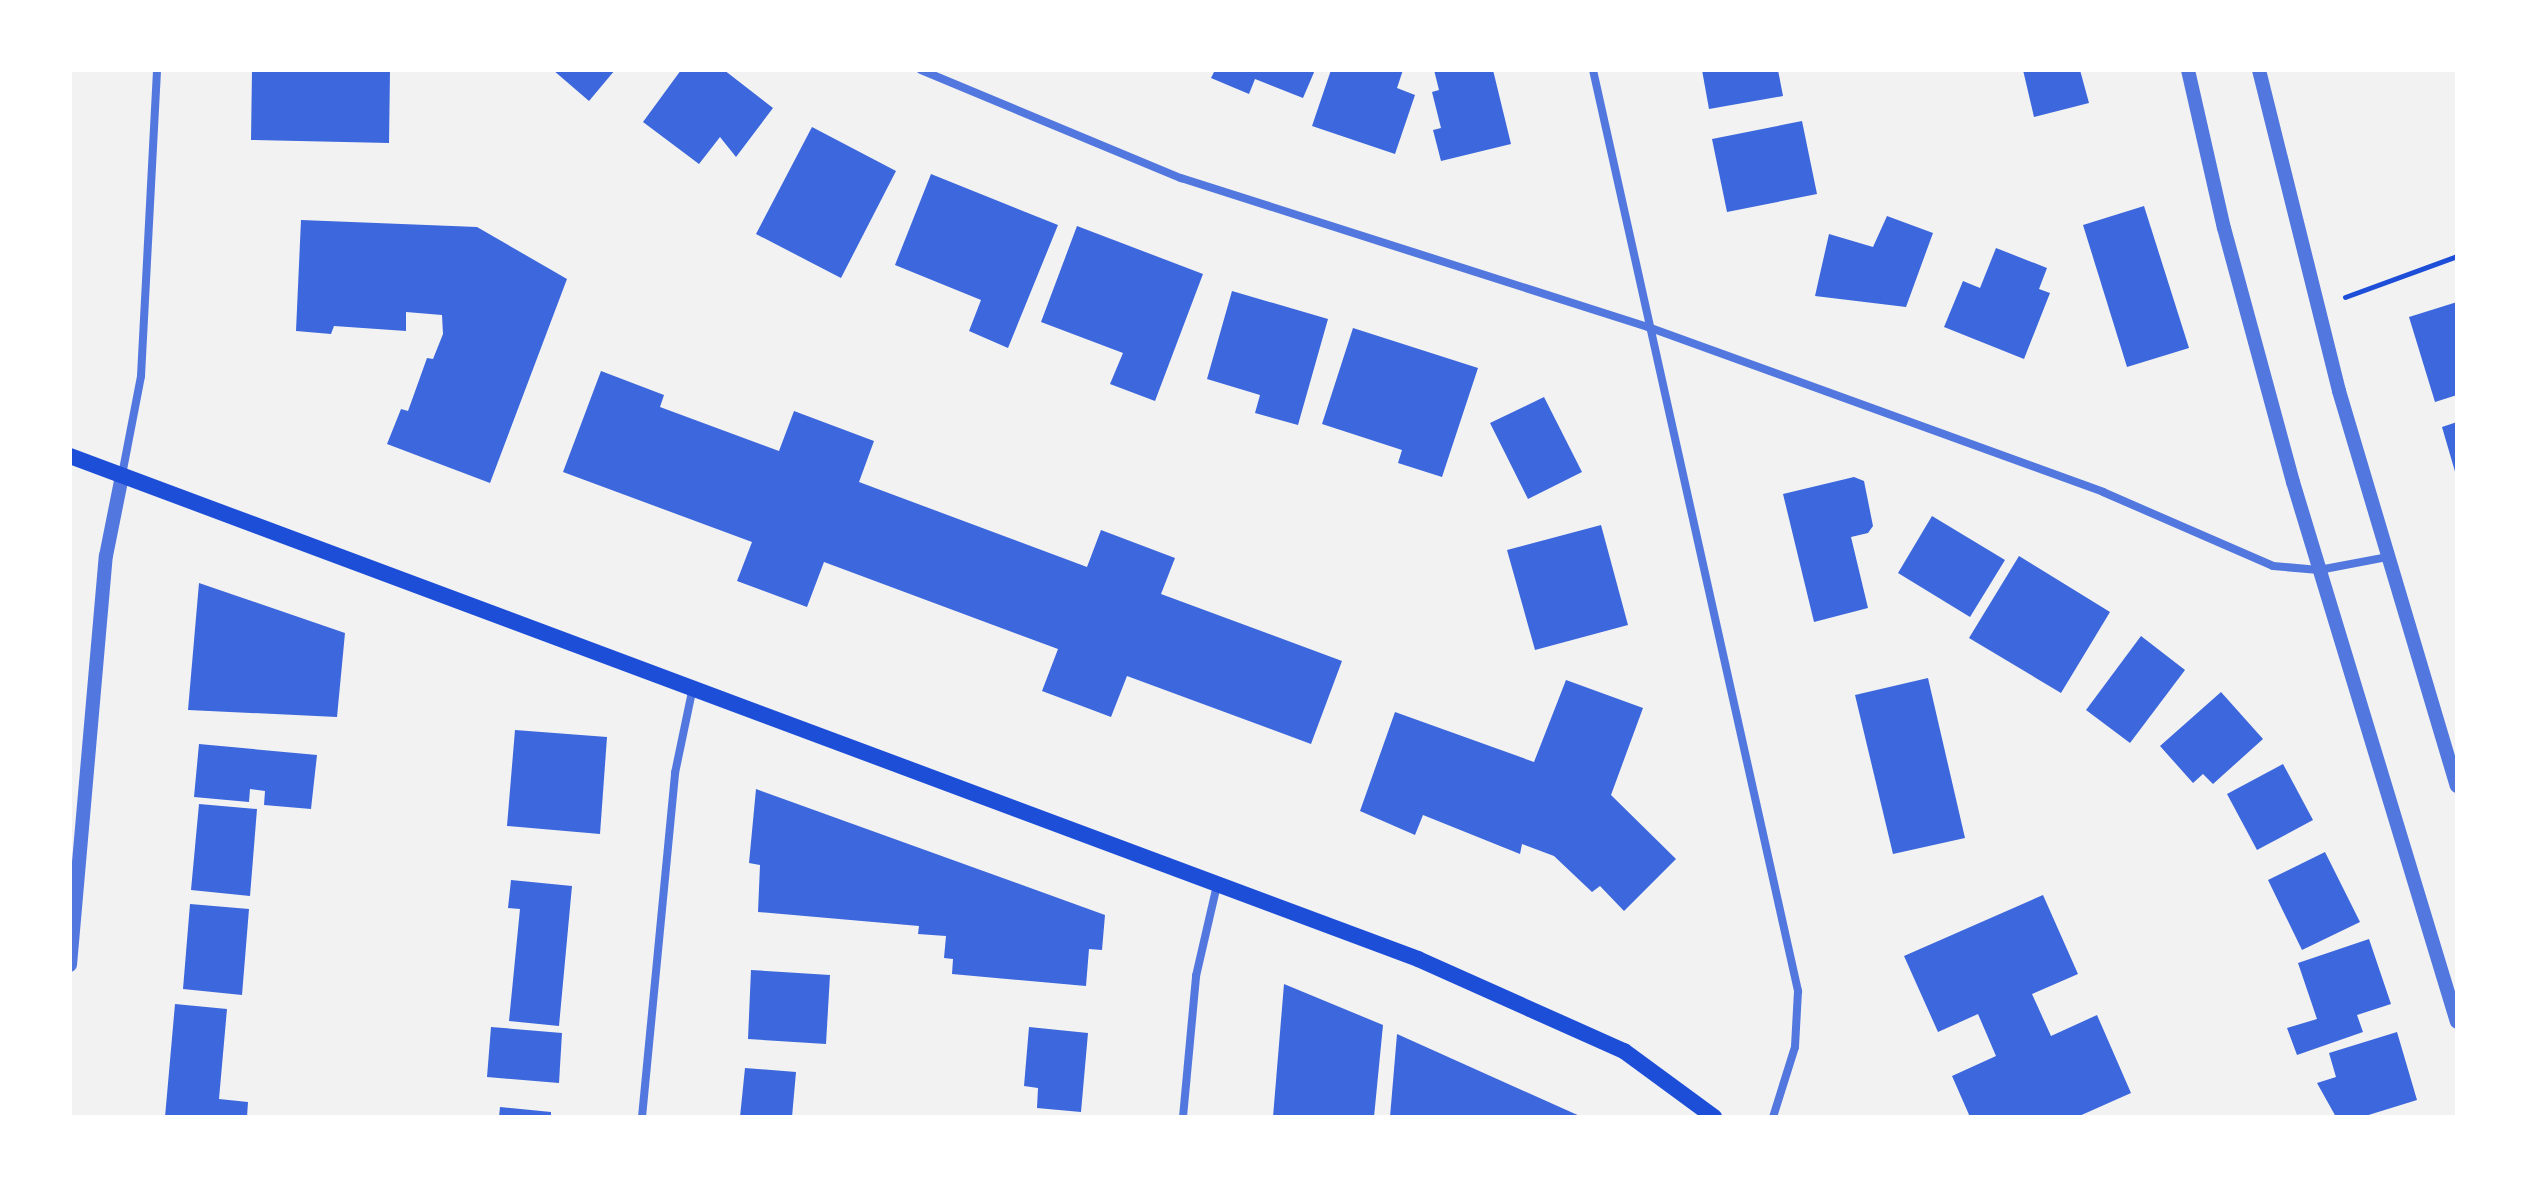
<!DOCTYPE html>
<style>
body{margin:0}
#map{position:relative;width:2527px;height:1187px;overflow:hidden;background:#f2f2f2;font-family:Lato,sans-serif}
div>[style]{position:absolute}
.building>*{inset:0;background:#3d67dc}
.path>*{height:5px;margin:-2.5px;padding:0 2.5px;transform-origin:2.5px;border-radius:2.5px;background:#1d4ed8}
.minor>*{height:8px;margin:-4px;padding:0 4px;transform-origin:4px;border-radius:4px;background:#5277de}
.tertiary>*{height:14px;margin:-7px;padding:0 7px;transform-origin:7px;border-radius:7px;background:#5277de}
.secondary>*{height:16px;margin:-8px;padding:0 8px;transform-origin:8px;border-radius:8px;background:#1d4ed8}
span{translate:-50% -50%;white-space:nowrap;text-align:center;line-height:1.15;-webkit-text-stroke:7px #fff;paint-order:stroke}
.frame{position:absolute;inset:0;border:72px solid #fff;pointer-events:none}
</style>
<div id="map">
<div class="building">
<i style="clip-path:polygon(252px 70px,390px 70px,389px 143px,251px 140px)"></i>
<i style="clip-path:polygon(553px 70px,615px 70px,589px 101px)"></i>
<i style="clip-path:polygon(681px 70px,724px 70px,773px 108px,736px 157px,720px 137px,699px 164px,643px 122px)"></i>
<i style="clip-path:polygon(1215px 70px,1315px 70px,1303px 98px,1255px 79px,1249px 94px,1211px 78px)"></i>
<i style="clip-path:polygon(1331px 70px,1403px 70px,1397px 88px,1415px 95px,1395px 154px,1312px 126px)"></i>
<i style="clip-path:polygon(1434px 70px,1493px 70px,1511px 144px,1441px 161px,1433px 130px,1441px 128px,1432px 92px,1439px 90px)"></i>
<i style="clip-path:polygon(1702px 70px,1778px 70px,1783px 96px,1709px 109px)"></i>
<i style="clip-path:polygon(2023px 70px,2080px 70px,2089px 103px,2034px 117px)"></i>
<i style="clip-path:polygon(1802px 121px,1817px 194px,1727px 212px,1712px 139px)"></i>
<i style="clip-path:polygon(812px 127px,896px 171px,841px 278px,756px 234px)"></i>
<i style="clip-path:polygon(931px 174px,1058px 225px,1008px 348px,969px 331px,981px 300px,895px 265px)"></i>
<i style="clip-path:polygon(2144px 206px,2189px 348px,2127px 367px,2083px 225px)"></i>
<i style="clip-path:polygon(1887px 216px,1933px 233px,1906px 307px,1815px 296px,1829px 234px,1873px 247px)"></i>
<i style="clip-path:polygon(301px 220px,477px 227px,567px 279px,490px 483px,387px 444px,401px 409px,408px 411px,427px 358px,433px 359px,443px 334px,442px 315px,406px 312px,406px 331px,334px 326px,331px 334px,296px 331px)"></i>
<i style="clip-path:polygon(1077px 226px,1203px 274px,1155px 401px,1110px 384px,1123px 353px,1041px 322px)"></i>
<i style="clip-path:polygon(1996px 248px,2047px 268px,2039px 289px,2050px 293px,2024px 359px,1944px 327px,1963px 281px,1980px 288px)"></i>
<i style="clip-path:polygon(1232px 291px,1328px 319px,1298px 425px,1255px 413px,1260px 395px,1207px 379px)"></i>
<i style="clip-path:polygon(2457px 302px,2457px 395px,2435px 402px,2409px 317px)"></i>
<i style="clip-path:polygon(1353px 328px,1478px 368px,1442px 477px,1398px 463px,1402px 450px,1322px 424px)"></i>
<i style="clip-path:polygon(601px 371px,664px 395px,660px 407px,779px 451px,794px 411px,874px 441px,859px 482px,1087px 567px,1101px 530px,1175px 558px,1161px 594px,1342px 661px,1311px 744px,1127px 676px,1111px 717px,1042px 691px,1058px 649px,824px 562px,807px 607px,737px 581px,752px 542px,563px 472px)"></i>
<i style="clip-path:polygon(1544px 397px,1582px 472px,1528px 499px,1490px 423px)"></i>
<i style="clip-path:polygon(2457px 422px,2457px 475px,2456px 475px,2442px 427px)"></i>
<i style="clip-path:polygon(1854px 477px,1864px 481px,1873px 526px,1868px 533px,1851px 537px,1868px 608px,1814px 622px,1783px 494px)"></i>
<i style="clip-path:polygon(1932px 516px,2005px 560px,1970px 617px,1898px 573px)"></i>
<i style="clip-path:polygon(1601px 525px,1628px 625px,1535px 650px,1507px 550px)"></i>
<i style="clip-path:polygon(2019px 556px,2110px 612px,2061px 693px,1969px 638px)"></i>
<i style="clip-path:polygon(199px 583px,345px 633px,337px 717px,188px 710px)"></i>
<i style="clip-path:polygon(2141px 636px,2185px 670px,2130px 743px,2086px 710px)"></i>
<i style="clip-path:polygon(1928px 678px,1965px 838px,1893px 854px,1855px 695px)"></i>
<i style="clip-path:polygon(1566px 680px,1643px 708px,1611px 795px,1676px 859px,1624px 911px,1600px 886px,1592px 892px,1554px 856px,1522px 844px,1520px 854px,1423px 815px,1415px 835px,1360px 811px,1395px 712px,1534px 762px)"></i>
<i style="clip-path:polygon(2221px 692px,2263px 739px,2213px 784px,2203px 774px,2193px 783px,2160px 746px)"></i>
<i style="clip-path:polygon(515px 730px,607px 737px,600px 834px,507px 826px)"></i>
<i style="clip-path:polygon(199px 744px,317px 755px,311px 809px,264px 805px,265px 791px,250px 789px,249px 802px,194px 797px)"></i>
<i style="clip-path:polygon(2283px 764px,2313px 820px,2257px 850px,2227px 794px)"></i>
<i style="clip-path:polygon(756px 789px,1105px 915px,1102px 950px,1089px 949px,1086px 986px,952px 974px,953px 959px,944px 958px,946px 936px,918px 934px,919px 926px,758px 912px,760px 865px,749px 863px)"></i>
<i style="clip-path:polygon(199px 804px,257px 809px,250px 896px,191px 890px)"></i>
<i style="clip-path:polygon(2325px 852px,2360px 922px,2302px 950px,2268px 880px)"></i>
<i style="clip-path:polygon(511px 880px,572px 886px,559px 1026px,509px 1021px,520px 909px,508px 908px)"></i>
<i style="clip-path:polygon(2043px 895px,2078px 974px,2032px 994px,2051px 1036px,2097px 1015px,2131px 1093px,2077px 1117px,1970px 1117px,1952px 1076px,1996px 1056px,1978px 1014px,1938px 1032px,1904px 956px)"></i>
<i style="clip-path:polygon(190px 904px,249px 909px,242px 995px,183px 989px)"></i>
<i style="clip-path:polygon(2369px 939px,2391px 1004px,2357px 1015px,2363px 1032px,2297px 1055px,2287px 1028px,2317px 1019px,2298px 963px)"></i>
<i style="clip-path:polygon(751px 970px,830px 975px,826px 1044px,748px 1039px)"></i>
<i style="clip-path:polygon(1284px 984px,1383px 1025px,1374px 1117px,1273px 1117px)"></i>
<i style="clip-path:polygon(175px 1004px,227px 1009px,219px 1099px,248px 1102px,247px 1117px,165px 1117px)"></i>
<i style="clip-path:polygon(491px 1027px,562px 1033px,559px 1083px,487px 1077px)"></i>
<i style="clip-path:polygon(1029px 1027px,1088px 1033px,1081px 1112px,1037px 1108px,1038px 1088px,1024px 1086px)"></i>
<i style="clip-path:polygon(2397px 1032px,2417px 1100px,2362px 1117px,2336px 1117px,2317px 1083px,2336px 1077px,2329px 1053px)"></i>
<i style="clip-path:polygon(1397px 1034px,1582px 1117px,1390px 1117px)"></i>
<i style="clip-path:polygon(745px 1068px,796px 1072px,792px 1117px,740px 1117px)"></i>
<i style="clip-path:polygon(500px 1107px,551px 1112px,551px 1117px,499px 1117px)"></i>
</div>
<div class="path">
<i style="left:2345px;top:297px;width:119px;rotate:-20.1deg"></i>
</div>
<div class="minor">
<i style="left:921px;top:70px;width:282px;rotate:22.6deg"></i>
<i style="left:1181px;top:178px;width:490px;rotate:17.7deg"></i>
<i style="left:1648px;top:327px;width:484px;rotate:19.9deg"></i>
<i style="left:2103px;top:492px;width:185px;rotate:23.5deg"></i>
<i style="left:2273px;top:566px;width:46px;rotate:5deg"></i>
<i style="left:2319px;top:570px;width:69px;rotate:-10.8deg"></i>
<i style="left:1593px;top:70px;width:944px;rotate:77.45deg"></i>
<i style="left:1798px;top:991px;width:56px;rotate:93.1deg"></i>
<i style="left:1795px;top:1047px;width:73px;rotate:107.4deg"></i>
<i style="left:122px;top:475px;width:101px;rotate:-79.1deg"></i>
<i style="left:141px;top:376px;width:306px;rotate:-87deg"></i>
<i style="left:642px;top:1117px;width:346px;rotate:-84.5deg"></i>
<i style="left:675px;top:773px;width:88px;rotate:-78.2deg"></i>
<i style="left:1183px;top:1117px;width:142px;rotate:-84.7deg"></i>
<i style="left:1196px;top:976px;width:93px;rotate:-77deg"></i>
</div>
<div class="tertiary">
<i style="left:2188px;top:70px;width:162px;rotate:77.2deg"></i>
<i style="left:2224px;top:228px;width:263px;rotate:74.8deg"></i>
<i style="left:2293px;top:482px;width:564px;rotate:73.11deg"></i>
<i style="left:2259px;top:70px;width:331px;rotate:76deg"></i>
<i style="left:2339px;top:391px;width:412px;rotate:73.4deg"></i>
<i style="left:70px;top:965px;width:411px;rotate:-85deg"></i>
<i style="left:106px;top:556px;width:82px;rotate:-78.7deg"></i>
</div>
<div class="secondary">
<i style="left:70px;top:456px;width:1439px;rotate:20.46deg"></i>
<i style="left:1418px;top:959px;width:226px;rotate:24.1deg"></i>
<i style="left:1624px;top:1051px;width:112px;rotate:36.3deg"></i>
</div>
<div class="frame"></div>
</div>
